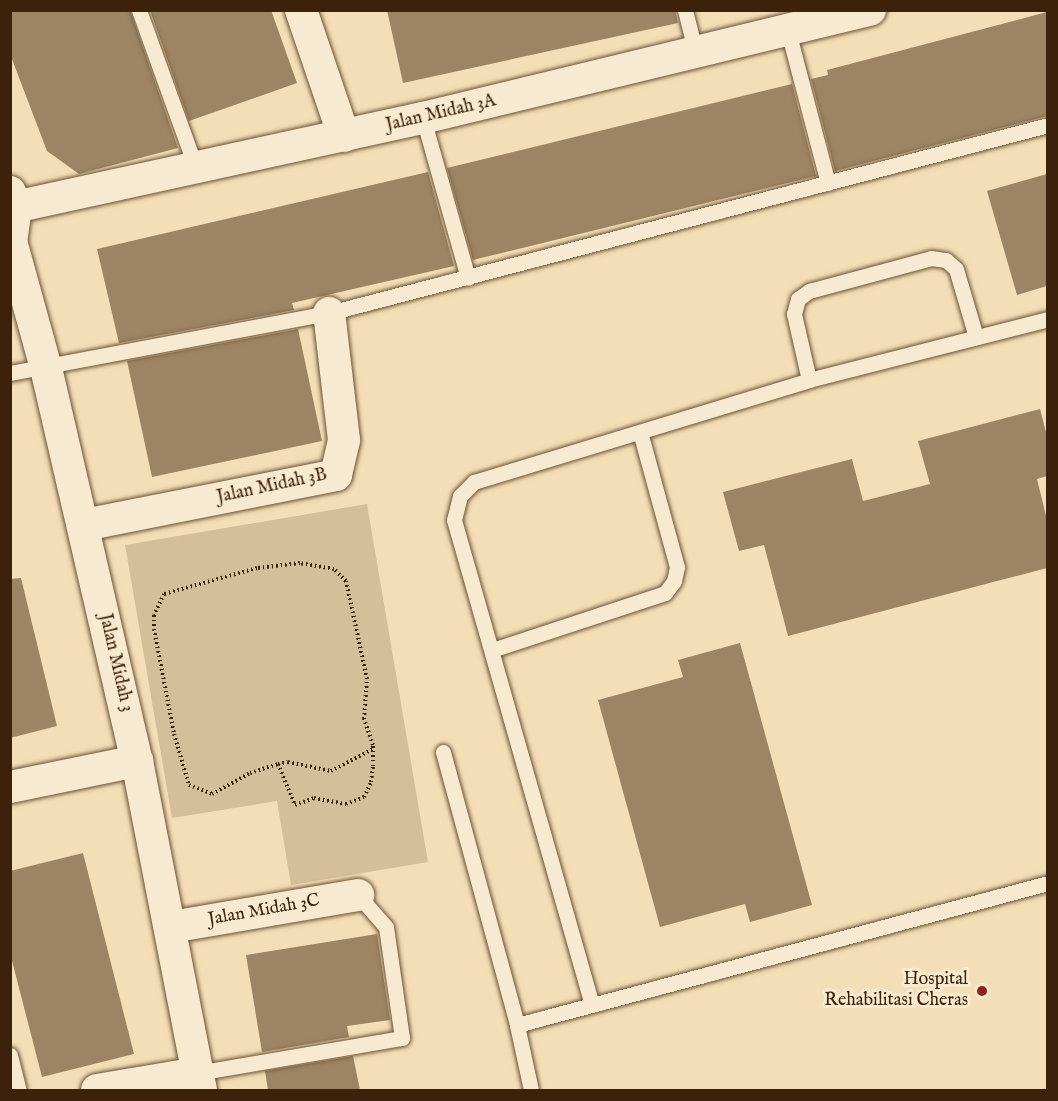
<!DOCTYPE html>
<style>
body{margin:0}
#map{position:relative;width:1058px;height:1101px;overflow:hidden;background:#f4deb7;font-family:"IM FELL English",serif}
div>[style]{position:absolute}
.green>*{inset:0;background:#d5be9a}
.building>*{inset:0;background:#9c8464}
.path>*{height:4px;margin-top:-2px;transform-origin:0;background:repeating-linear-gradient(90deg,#3c220a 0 1.5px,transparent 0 4.5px)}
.roads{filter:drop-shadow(0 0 2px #6a5135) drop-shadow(0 0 2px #6a5135)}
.lane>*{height:15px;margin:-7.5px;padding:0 7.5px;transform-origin:7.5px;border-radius:7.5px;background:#f8ead0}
.street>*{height:32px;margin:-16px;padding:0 16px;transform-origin:16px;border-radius:16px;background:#f8ead0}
.dots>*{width:16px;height:16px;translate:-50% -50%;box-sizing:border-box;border:3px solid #f8ead0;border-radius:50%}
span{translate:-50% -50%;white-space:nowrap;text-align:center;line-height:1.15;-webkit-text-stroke:6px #f8ead0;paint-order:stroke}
.street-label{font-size:18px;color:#3c220a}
.poi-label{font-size:18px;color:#3c220a}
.right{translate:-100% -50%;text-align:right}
.frame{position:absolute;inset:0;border:12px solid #3c220a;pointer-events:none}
</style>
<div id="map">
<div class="green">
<i style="clip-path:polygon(367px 504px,428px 862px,291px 885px,277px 801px,172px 818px,125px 545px)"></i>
</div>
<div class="building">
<i style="clip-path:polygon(10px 10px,130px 10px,178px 148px,79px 174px,47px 151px,10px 54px)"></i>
<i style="clip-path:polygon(150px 10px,271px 10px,297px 83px,189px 121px)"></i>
<i style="clip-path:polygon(387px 10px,675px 10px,678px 23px,403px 83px)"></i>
<i style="clip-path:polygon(1047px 12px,1047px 116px,835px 171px,811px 79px,828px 75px,827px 70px)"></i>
<i style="clip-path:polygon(792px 84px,816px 176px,473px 260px,447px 168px)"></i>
<i style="clip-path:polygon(428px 172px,454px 266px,292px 303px,294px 310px,119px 343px,97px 249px)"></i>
<i style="clip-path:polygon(1047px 174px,1047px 286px,1017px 295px,987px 191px)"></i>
<i style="clip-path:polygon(298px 329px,322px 441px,152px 477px,127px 361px)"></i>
<i style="clip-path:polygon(1040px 409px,1047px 436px,1047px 476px,1037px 479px,1047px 520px,1047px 568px,788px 636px,764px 545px,739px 551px,723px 492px,852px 459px,863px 501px,930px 484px,918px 441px)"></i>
<i style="clip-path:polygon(21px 578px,57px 726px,10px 738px,10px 579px)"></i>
<i style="clip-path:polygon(740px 643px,812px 905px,750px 922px,745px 904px,660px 927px,598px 700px,683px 677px,678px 660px)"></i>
<i style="clip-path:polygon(83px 853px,134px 1054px,42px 1077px,10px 953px,10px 871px)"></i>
<i style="clip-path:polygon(377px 934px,390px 1020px,347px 1026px,349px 1037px,262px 1052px,246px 955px)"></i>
<i style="clip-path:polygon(353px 1056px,360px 1090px,268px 1090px,265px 1071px)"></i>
</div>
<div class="path">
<i style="left:278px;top:764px;width:44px;rotate:67.5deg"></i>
<i style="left:295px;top:805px;width:20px;rotate:-20deg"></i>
<i style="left:314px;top:798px;width:33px;rotate:11deg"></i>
<i style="left:346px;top:804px;width:19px;rotate:-21deg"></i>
<i style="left:364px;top:797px;width:17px;rotate:-65deg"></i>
<i style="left:371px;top:782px;width:16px;rotate:-83deg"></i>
<i style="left:373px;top:766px;width:21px;rotate:-90deg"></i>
<i style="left:373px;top:745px;width:28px;rotate:-109deg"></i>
<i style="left:364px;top:719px;width:40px;rotate:-85.7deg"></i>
<i style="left:367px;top:679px;width:100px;rotate:-102.1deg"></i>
<i style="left:346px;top:581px;width:17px;rotate:-135deg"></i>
<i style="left:334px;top:569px;width:35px;rotate:-170deg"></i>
<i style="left:300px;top:563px;width:43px;rotate:173.4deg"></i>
<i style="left:257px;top:568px;width:97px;rotate:164.4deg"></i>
<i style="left:164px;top:594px;width:23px;rotate:115deg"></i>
<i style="left:154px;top:615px;width:14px;rotate:90deg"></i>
<i style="left:154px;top:629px;width:107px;rotate:79.2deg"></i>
<i style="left:174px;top:734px;width:53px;rotate:73.6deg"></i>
<i style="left:189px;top:785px;width:25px;rotate:21deg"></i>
<i style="left:212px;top:794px;width:43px;rotate:-28.9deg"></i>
<i style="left:250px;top:773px;width:29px;rotate:-18deg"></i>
<i style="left:278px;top:764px;width:10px;rotate:-11deg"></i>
<i style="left:288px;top:762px;width:44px;rotate:11.8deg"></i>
<i style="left:331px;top:771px;width:47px;rotate:-27.6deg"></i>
</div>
<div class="roads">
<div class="lane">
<i style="left:139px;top:10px;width:168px;rotate:70.2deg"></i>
<i style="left:685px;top:10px;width:45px;rotate:76deg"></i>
<i style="left:788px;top:31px;width:157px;rotate:75.3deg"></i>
<i style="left:423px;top:118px;width:166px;rotate:74.3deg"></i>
<i style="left:10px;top:373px;width:325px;rotate:-10.7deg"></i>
<i style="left:329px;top:313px;width:743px;rotate:-14.65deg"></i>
<i style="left:809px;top:380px;width:68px;rotate:-102.8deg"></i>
<i style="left:794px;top:314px;width:16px;rotate:-75deg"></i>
<i style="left:798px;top:299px;width:14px;rotate:-36deg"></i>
<i style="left:809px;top:291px;width:126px;rotate:-15.1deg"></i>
<i style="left:931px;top:258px;width:15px;rotate:8deg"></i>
<i style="left:946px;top:260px;width:13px;rotate:42deg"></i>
<i style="left:956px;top:269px;width:71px;rotate:73.6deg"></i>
<i style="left:492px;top:650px;width:182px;rotate:-18.2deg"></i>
<i style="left:665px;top:593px;width:15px;rotate:-53deg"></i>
<i style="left:674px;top:581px;width:14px;rotate:-78deg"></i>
<i style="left:677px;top:567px;width:140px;rotate:-105.3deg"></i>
<i style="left:443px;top:752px;width:283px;rotate:74.8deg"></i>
<i style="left:592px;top:1005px;width:504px;rotate:-105.88deg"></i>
<i style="left:454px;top:520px;width:25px;rotate:-76deg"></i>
<i style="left:460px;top:496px;width:20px;rotate:-45deg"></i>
<i style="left:474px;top:482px;width:350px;rotate:-16.9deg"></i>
<i style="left:809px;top:380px;width:247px;rotate:-14.3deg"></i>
<i style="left:10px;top:1055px;width:36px;rotate:76deg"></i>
<i style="left:197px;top:1073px;width:208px;rotate:-9.7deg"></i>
<i style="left:402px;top:1038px;width:112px;rotate:-98.2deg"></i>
<i style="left:386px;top:927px;width:43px;rotate:-131.2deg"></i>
<i style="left:531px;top:1090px;width:66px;rotate:-102.2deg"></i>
<i style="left:517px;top:1025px;width:550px;rotate:-14.97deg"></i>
</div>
<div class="street">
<i style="left:301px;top:10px;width:133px;rotate:71.2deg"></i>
<i style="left:10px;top:192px;width:16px;rotate:68deg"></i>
<i style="left:16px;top:207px;width:34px;rotate:98deg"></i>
<i style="left:11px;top:241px;width:132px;rotate:74.6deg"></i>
<i style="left:46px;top:368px;width:403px;rotate:77deg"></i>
<i style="left:137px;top:761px;width:335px;rotate:79deg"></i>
<i style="left:10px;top:208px;width:423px;rotate:-12.3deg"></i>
<i style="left:423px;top:118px;width:460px;rotate:-13.6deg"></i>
<i style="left:84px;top:525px;width:257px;rotate:-11.2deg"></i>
<i style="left:336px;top:475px;width:36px;rotate:-77deg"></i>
<i style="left:344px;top:440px;width:128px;rotate:-96.7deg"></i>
<i style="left:10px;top:787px;width:130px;rotate:-11.6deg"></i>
<i style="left:171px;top:927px;width:190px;rotate:-9.7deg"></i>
<i style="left:97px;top:1090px;width:101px;rotate:-9.6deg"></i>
</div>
</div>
<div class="dots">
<i style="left:982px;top:991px;background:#8f2418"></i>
</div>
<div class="street-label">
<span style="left:441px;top:114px;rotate:-13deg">Jalan Midah 3A</span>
<span style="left:272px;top:487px;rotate:-12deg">Jalan Midah 3B</span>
<span style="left:115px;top:663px;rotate:77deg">Jalan Midah 3</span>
<span style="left:264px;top:911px;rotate:-10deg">Jalan Midah 3C</span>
</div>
<div class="poi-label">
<span class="right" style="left:968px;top:991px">Hospital<br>Rehabilitasi Cheras</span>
</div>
<div class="frame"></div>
</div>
